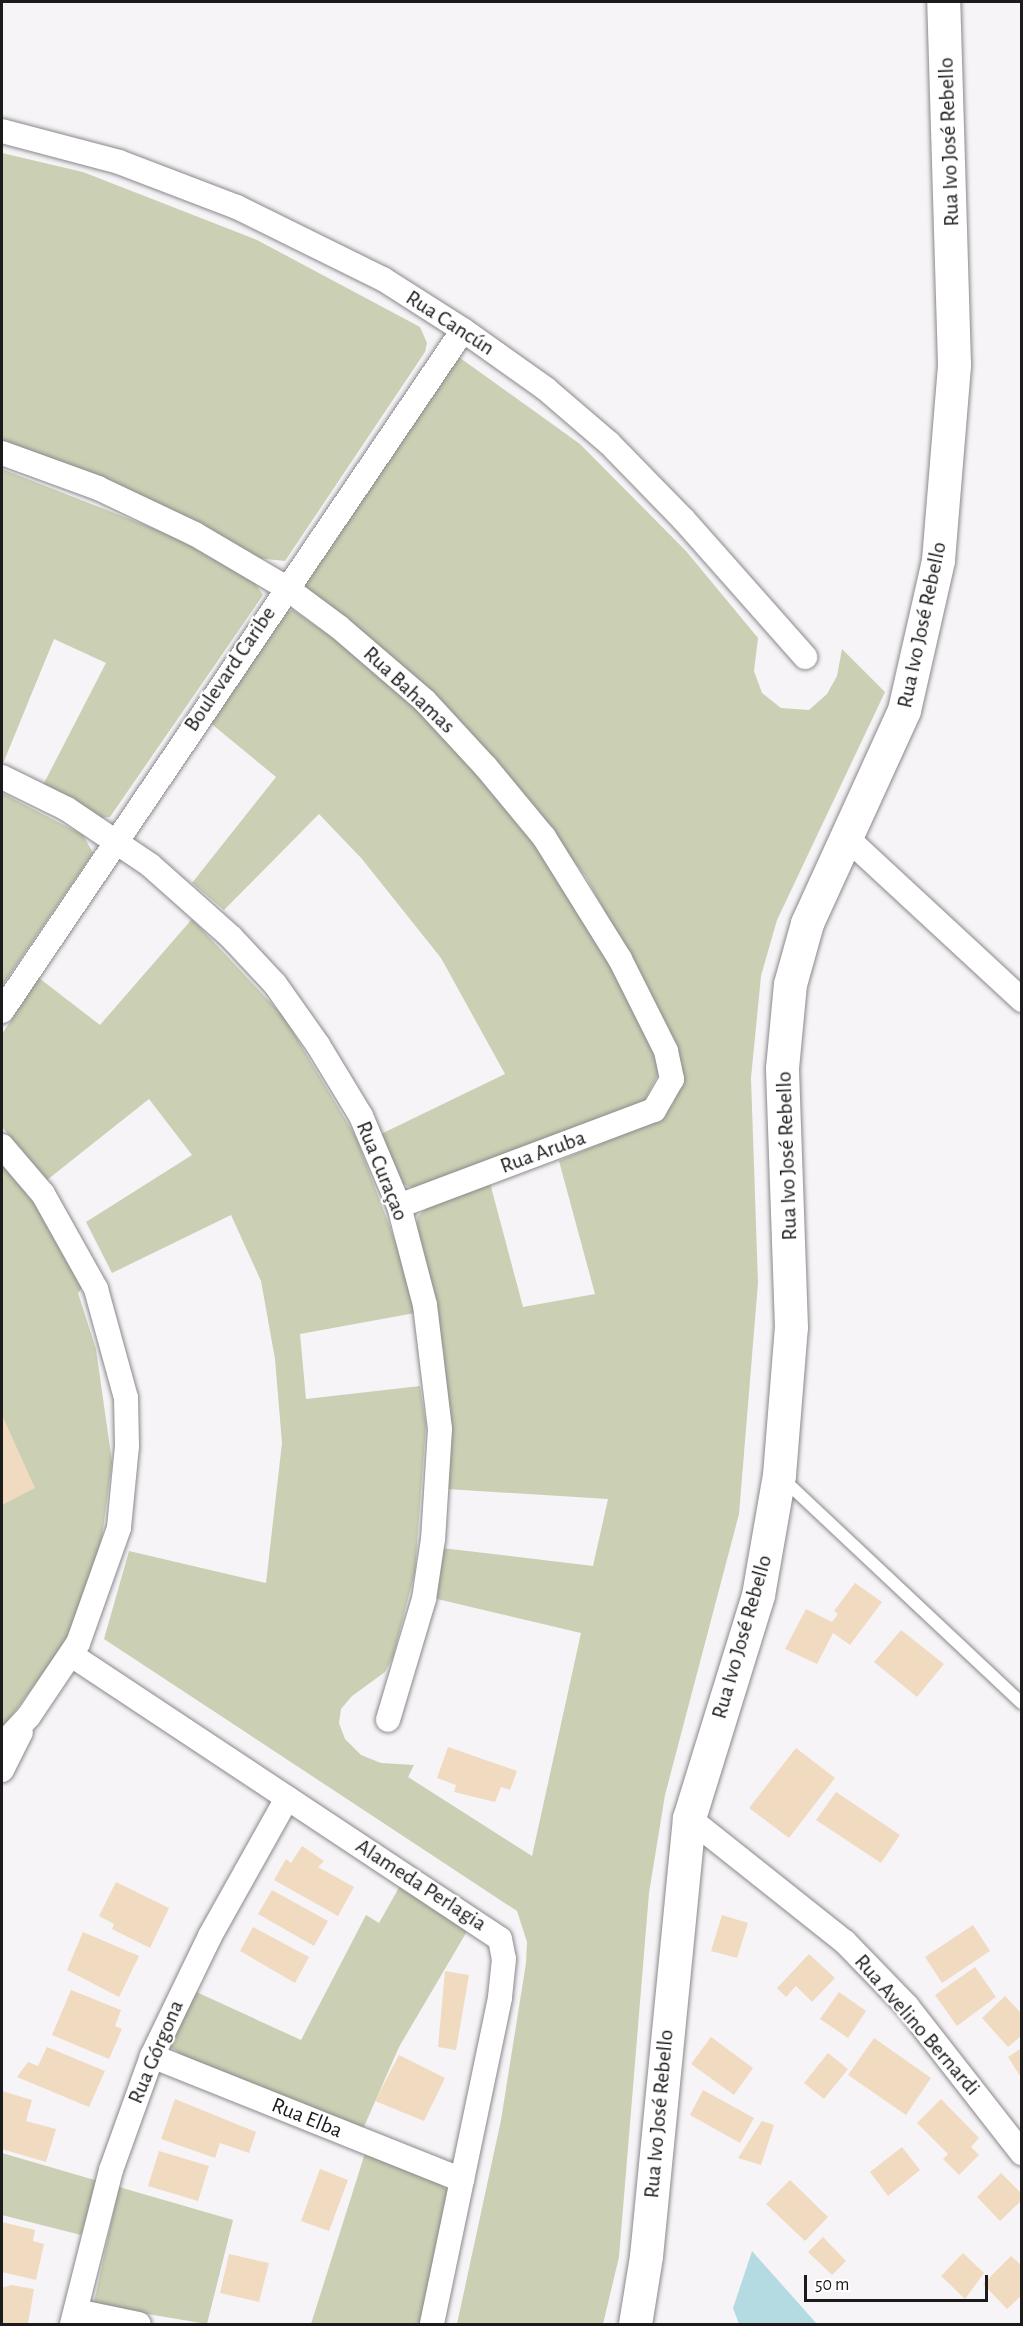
<!DOCTYPE html>
<meta charset="utf-8">
<style>
body{margin:0}
#map{position:relative;width:1023px;height:2326px;overflow:hidden;background:#f7f4f8;font-family:"Alegreya Sans",sans-serif}
div>[style]{position:absolute}
.green>*{inset:0;background:#cbcfb3}
.water>*{inset:0;background:#b4dbe2}
.building>*{inset:0;background:#f0dac0}
.roads{filter:drop-shadow(0 0 2px #8b888b) drop-shadow(0 0 2px #8b888b)}
.lane>*{height:12px;margin:-6px;padding:0 6px;transform-origin:6px;border-radius:6px;background:#fff}
.street>*{height:24px;margin:-12px;padding:0 12px;transform-origin:12px;border-radius:12px;background:#fff}
.secondary>*{height:33px;margin:-16.5px;padding:0 16.5px;transform-origin:16.5px;border-radius:16.5px;background:#fff}
span{translate:-50% -50%;white-space:nowrap;text-align:center;line-height:1.15;-webkit-text-stroke:4.5px #fff;paint-order:stroke}
.street-label{font-size:22px;color:#1c1b1c}
.frame{position:absolute;inset:0;border:3px solid #1c1b1c;pointer-events:none}
.scale{position:absolute;left:804px;top:2275px;width:184px;height:27px;box-sizing:border-box;border:3px solid #1c1b1c;border-top:0;padding-left:8px;font-size:18px;line-height:21px;white-space:nowrap;color:#1c1b1c;-webkit-text-stroke:4px #fff;paint-order:stroke}
</style>
<div id="map">
<div class="green">
<i style="clip-path:polygon(2px 153px,83px 172px,257px 240px,420px 327px,427px 343px,425px 352px,285px 561px,257px 558px,2px 447px)"></i>
<i style="clip-path:polygon(456px 355px,580px 444px,686px 551px,758px 638px,754px 671px,762px 693px,781px 708px,809px 710px,827px 694px,837px 676px,842px 649px,885px 692px,777px 920px,761px 976px,751px 1078px,758px 1283px,739px 1514px,665px 1795px,649px 1893px,619px 2257px,603px 2324px,457px 2324px,501px 2120px,526px 1963px,527px 1942px,517px 1911px,104px 1639px,129px 1551px,266px 1583px,282px 1443px,275px 1359px,261px 1281px,231px 1215px,112px 1273px,86px 1222px,192px 1155px,149px 1099px,47px 1180px,2px 1127px,2px 1034px,39px 978px,100px 1025px,192px 919px,284px 1017px,356px 1137px,399px 1251px,415px 1313px,300px 1334px,306px 1399px,420px 1386px,426px 1425px,415px 1572px,393px 1657px,385px 1672px,352px 1696px,341px 1709px,339px 1723px,345px 1739px,361px 1755px,381px 1763px,414px 1765px,408px 1777px,532px 1856px,581px 1633px,433px 1598px,442px 1548px,593px 1566px,608px 1499px,447px 1489px,444px 1353px,416px 1227px,418px 1216px,429px 1206px,490px 1183px,523px 1307px,595px 1294px,559px 1161px,654px 1121px,673px 1104px,681px 1072px,669px 1029px,586px 877px,512px 781px,436px 695px,305px 588px,304px 581px)"></i>
<i style="clip-path:polygon(2px 469px,168px 534px,252px 579px,263px 595px,110px 817px,100px 818px,42px 787px,106px 663px,54px 639px,2px 766px)"></i>
<i style="clip-path:polygon(293px 610px,346px 647px,412px 705px,479px 774px,530px 837px,606px 955px,653px 1051px,659px 1072px,644px 1102px,413px 1188px,402px 1184px,381px 1134px,505px 1074px,441px 958px,362px 859px,319px 814px,224px 910px,192px 883px,276px 777px,208px 721px,280px 613px)"></i>
<i style="clip-path:polygon(2px 793px,83px 835px,93px 853px,2px 986px)"></i>
<i style="clip-path:polygon(2px 1164px,39px 1209px,83px 1287px,78px 1293px,96px 1349px,112px 1462px,102px 1537px,81px 1608px,65px 1643px,2px 1729px)"></i>
<i style="clip-path:polygon(401px 1884px,469px 1928px,399px 2047px,363px 2129px,183px 2056px,167px 2044px,192px 1990px,301px 2040px,366px 1915px,379px 1923px)"></i>
<i style="clip-path:polygon(2px 2153px,98px 2181px,81px 2235px,2px 2215px)"></i>
<i style="clip-path:polygon(365px 2153px,439px 2183px,450px 2192px,422px 2324px,311px 2324px)"></i>
<i style="clip-path:polygon(119px 2187px,233px 2220px,207px 2324px,100px 2306px,94px 2302px)"></i>
</div>
<div class="water">
<i style="clip-path:polygon(752px 2251px,817px 2324px,739px 2324px,733px 2308px)"></i>
</div>
<div class="building">
<i style="clip-path:polygon(2px 1415px,35px 1488px,2px 1505px)"></i>
<i style="clip-path:polygon(855px 1583px,882px 1602px,850px 1645px,833px 1633px,817px 1664px,785px 1649px,806px 1609px,832px 1622px,838px 1614px,834px 1611px)"></i>
<i style="clip-path:polygon(901px 1630px,944px 1664px,917px 1697px,874px 1662px)"></i>
<i style="clip-path:polygon(448px 1747px,517px 1771px,510px 1790px,501px 1787px,495px 1802px,454px 1792px,456px 1785px,437px 1778px)"></i>
<i style="clip-path:polygon(796px 1748px,835px 1778px,789px 1838px,749px 1808px)"></i>
<i style="clip-path:polygon(836px 1792px,900px 1835px,881px 1863px,816px 1820px)"></i>
<i style="clip-path:polygon(302px 1846px,324px 1861px,318px 1867px,354px 1887px,338px 1916px,274px 1880px,286px 1859px,291px 1863px)"></i>
<i style="clip-path:polygon(116px 1882px,169px 1908px,150px 1948px,112px 1929px,114px 1924px,99px 1916px)"></i>
<i style="clip-path:polygon(272px 1890px,328px 1921px,314px 1946px,258px 1914px)"></i>
<i style="clip-path:polygon(722px 1915px,748px 1923px,737px 1958px,711px 1951px)"></i>
<i style="clip-path:polygon(973px 1925px,990px 1951px,942px 1983px,925px 1957px)"></i>
<i style="clip-path:polygon(253px 1927px,309px 1957px,295px 1983px,240px 1951px)"></i>
<i style="clip-path:polygon(83px 1932px,139px 1956px,119px 1997px,67px 1970px)"></i>
<i style="clip-path:polygon(809px 1954px,835px 1978px,812px 2002px,796px 1986px,786px 1997px,777px 1988px)"></i>
<i style="clip-path:polygon(975px 1967px,996px 1997px,957px 2026px,935px 1995px)"></i>
<i style="clip-path:polygon(445px 1971px,469px 1975px,456px 2050px,438px 2047px)"></i>
<i style="clip-path:polygon(71px 1990px,121px 2010px,115px 2026px,122px 2029px,109px 2059px,52px 2035px)"></i>
<i style="clip-path:polygon(839px 1992px,866px 2011px,848px 2038px,820px 2019px)"></i>
<i style="clip-path:polygon(1005px 1996px,1022px 2014px,1022px 2035px,1008px 2047px,982px 2018px)"></i>
<i style="clip-path:polygon(711px 2037px,753px 2068px,734px 2095px,691px 2064px)"></i>
<i style="clip-path:polygon(874px 2038px,931px 2078px,906px 2115px,848px 2075px)"></i>
<i style="clip-path:polygon(47px 2047px,105px 2071px,89px 2107px,17px 2077px,28px 2062px,38px 2066px)"></i>
<i style="clip-path:polygon(1022px 2048px,1022px 2079px,1008px 2057px)"></i>
<i style="clip-path:polygon(828px 2053px,848px 2069px,824px 2099px,804px 2083px)"></i>
<i style="clip-path:polygon(399px 2055px,445px 2078px,424px 2121px,375px 2101px)"></i>
<i style="clip-path:polygon(703px 2090px,754px 2118px,740px 2143px,690px 2115px)"></i>
<i style="clip-path:polygon(2px 2091px,32px 2100px,26px 2121px,56px 2129px,46px 2162px,2px 2149px)"></i>
<i style="clip-path:polygon(175px 2099px,256px 2132px,249px 2153px,220px 2143px,215px 2158px,161px 2139px)"></i>
<i style="clip-path:polygon(941px 2099px,979px 2138px,971px 2147px,979px 2155px,959px 2175px,943px 2159px,948px 2154px,917px 2123px)"></i>
<i style="clip-path:polygon(762px 2121px,774px 2125px,761px 2165px,738px 2158px)"></i>
<i style="clip-path:polygon(902px 2147px,920px 2170px,888px 2196px,870px 2172px)"></i>
<i style="clip-path:polygon(159px 2151px,209px 2166px,198px 2201px,148px 2186px)"></i>
<i style="clip-path:polygon(320px 2169px,348px 2180px,329px 2231px,301px 2221px)"></i>
<i style="clip-path:polygon(1001px 2173px,1022px 2194px,1022px 2200px,1000px 2221px,977px 2197px)"></i>
<i style="clip-path:polygon(790px 2180px,828px 2217px,805px 2241px,766px 2204px)"></i>
<i style="clip-path:polygon(2px 2222px,35px 2230px,33px 2241px,44px 2244px,36px 2280px,2px 2272px)"></i>
<i style="clip-path:polygon(823px 2237px,846px 2261px,832px 2275px,808px 2252px)"></i>
<i style="clip-path:polygon(963px 2253px,984px 2273px,965px 2299px,941px 2276px)"></i>
<i style="clip-path:polygon(229px 2254px,269px 2263px,259px 2302px,220px 2293px)"></i>
<i style="clip-path:polygon(1011px 2256px,1022px 2266px,1022px 2295px,1007px 2309px,983px 2284px)"></i>
<i style="clip-path:polygon(11px 2285px,34px 2289px,28px 2324px,2px 2324px,2px 2288px)"></i>
</div>
<div class="roads">
<div class="lane">
<i style="left:782px;top:1478px;width:329px;rotate:43.2deg"></i>
</div>
<div class="street">
<i style="left:2px;top:131px;width:121px;rotate:14.8deg"></i>
<i style="left:119px;top:162px;width:126px;rotate:20.9deg"></i>
<i style="left:237px;top:207px;width:163px;rotate:26.3deg"></i>
<i style="left:383px;top:279px;width:95px;rotate:32.5deg"></i>
<i style="left:463px;top:330px;width:102px;rotate:35.4deg"></i>
<i style="left:546px;top:389px;width:83px;rotate:40.6deg"></i>
<i style="left:609px;top:443px;width:107px;rotate:45.8deg"></i>
<i style="left:684px;top:520px;width:183px;rotate:48.5deg"></i>
<i style="left:2px;top:453px;width:102px;rotate:20deg"></i>
<i style="left:98px;top:488px;width:107px;rotate:25.4deg"></i>
<i style="left:195px;top:534px;width:104px;rotate:30.5deg"></i>
<i style="left:285px;top:587px;width:67px;rotate:36.5deg"></i>
<i style="left:339px;top:627px;width:113px;rotate:40.7deg"></i>
<i style="left:425px;top:701px;width:90px;rotate:47.3deg"></i>
<i style="left:486px;top:767px;width:91px;rotate:50.4deg"></i>
<i style="left:544px;top:837px;width:144px;rotate:58.1deg"></i>
<i style="left:620px;top:959px;width:103px;rotate:63.4deg"></i>
<i style="left:666px;top:1051px;width:29px;rotate:78deg"></i>
<i style="left:672px;top:1079px;width:36px;rotate:120deg"></i>
<i style="left:654px;top:1110px;width:272px;rotate:159.4deg"></i>
<i style="left:2px;top:777px;width:72px;rotate:26.2deg"></i>
<i style="left:67px;top:809px;width:100px;rotate:34deg"></i>
<i style="left:150px;top:865px;width:108px;rotate:41.6deg"></i>
<i style="left:231px;top:937px;width:64px;rotate:46.9deg"></i>
<i style="left:275px;top:984px;width:75px;rotate:54.8deg"></i>
<i style="left:318px;top:1045px;width:83px;rotate:58.8deg"></i>
<i style="left:361px;top:1116px;width:98px;rotate:67.1deg"></i>
<i style="left:399px;top:1206px;width:102px;rotate:75.3deg"></i>
<i style="left:425px;top:1305px;width:125px;rotate:83.1deg"></i>
<i style="left:440px;top:1429px;width:110px;rotate:93.6deg"></i>
<i style="left:433px;top:1539px;width:61px;rotate:98.5deg"></i>
<i style="left:424px;top:1599px;width:126px;rotate:106.6deg"></i>
<i style="left:846px;top:837px;width:240px;rotate:42.8deg"></i>
<i style="left:2px;top:1011px;width:822px;rotate:-55.9deg"></i>
<i style="left:2px;top:1146px;width:63px;rotate:49.5deg"></i>
<i style="left:43px;top:1194px;width:109px;rotate:60.8deg"></i>
<i style="left:96px;top:1289px;width:113px;rotate:74.6deg"></i>
<i style="left:126px;top:1398px;width:48px;rotate:88.8deg"></i>
<i style="left:127px;top:1446px;width:82px;rotate:95.6deg"></i>
<i style="left:119px;top:1528px;width:122px;rotate:109.6deg"></i>
<i style="left:78px;top:1643px;width:88px;rotate:123.9deg"></i>
<i style="left:29px;top:1716px;width:40px;rotate:133deg"></i>
<i style="left:73px;top:1656px;width:512px;rotate:33.53deg"></i>
<i style="left:500px;top:1939px;width:20px;rotate:79deg"></i>
<i style="left:504px;top:1959px;width:39px;rotate:96deg"></i>
<i style="left:500px;top:1998px;width:333px;rotate:101.8deg"></i>
<i style="left:2px;top:1770px;width:42px;rotate:-63.4deg"></i>
<i style="left:689px;top:1818px;width:199px;rotate:38.5deg"></i>
<i style="left:845px;top:1942px;width:89px;rotate:45.9deg"></i>
<i style="left:907px;top:2006px;width:187px;rotate:52deg"></i>
<i style="left:152px;top:2056px;width:334px;rotate:21.8deg"></i>
<i style="left:76px;top:2311px;width:64px;rotate:11.7deg"></i>
<i style="left:72px;top:2324px;width:159px;rotate:-75.8deg"></i>
<i style="left:111px;top:2170px;width:121px;rotate:-70.2deg"></i>
<i style="left:152px;top:2056px;width:133px;rotate:-64.2deg"></i>
<i style="left:210px;top:1936px;width:158px;rotate:-60.8deg"></i>
</div>
<div class="secondary">
<i style="left:635px;top:2324px;width:69px;rotate:-80.8deg"></i>
<i style="left:646px;top:2256px;width:440px;rotate:-84.4deg"></i>
<i style="left:689px;top:1818px;width:233px;rotate:-72.8deg"></i>
<i style="left:758px;top:1595px;width:122px;rotate:-80.1deg"></i>
<i style="left:779px;top:1475px;width:148px;rotate:-85.4deg"></i>
<i style="left:791px;top:1327px;width:259px;rotate:-92deg"></i>
<i style="left:782px;top:1068px;width:84px;rotate:-84.6deg"></i>
<i style="left:790px;top:984px;width:63px;rotate:-74.4deg"></i>
<i style="left:807px;top:923px;width:234px;rotate:-65.5deg"></i>
<i style="left:904px;top:710px;width:154px;rotate:-77.2deg"></i>
<i style="left:938px;top:560px;width:197px;rotate:-85.3deg"></i>
<i style="left:954px;top:364px;width:362px;rotate:-91.7deg"></i>
</div>
</div>
<div class="street-label">
<span style="left:949px;top:142px;rotate:-92deg">Rua Ivo José Rebello</span>
<span style="left:450px;top:323px;rotate:33deg">Rua Cancún</span>
<span style="left:922px;top:625px;rotate:-78deg">Rua Ivo José Rebello</span>
<span style="left:230px;top:669px;rotate:-56deg">Boulevard Caribe</span>
<span style="left:409px;top:690px;rotate:43deg">Rua Bahamas</span>
<span style="left:543px;top:1152px;rotate:-20deg">Rua Aruba</span>
<span style="left:787px;top:1156px;rotate:-92deg">Rua Ivo José Rebello</span>
<span style="left:382px;top:1171px;rotate:68deg">Rua Curaçao</span>
<span style="left:742px;top:1637px;rotate:-74deg">Rua Ivo José Rebello</span>
<span style="left:421px;top:1885px;rotate:33deg">Alameda Perlagia</span>
<span style="left:917px;top:2025px;rotate:49deg">Rua Avelino Bernardi</span>
<span style="left:156px;top:2052px;rotate:-67deg">Rua Górgona</span>
<span style="left:659px;top:2114px;rotate:-85deg">Rua Ivo José Rebello</span>
<span style="left:307px;top:2118px;rotate:22deg">Rua Elba</span>
</div>
<div class="frame"></div>
<div class="scale">50 m</div>
</div>
